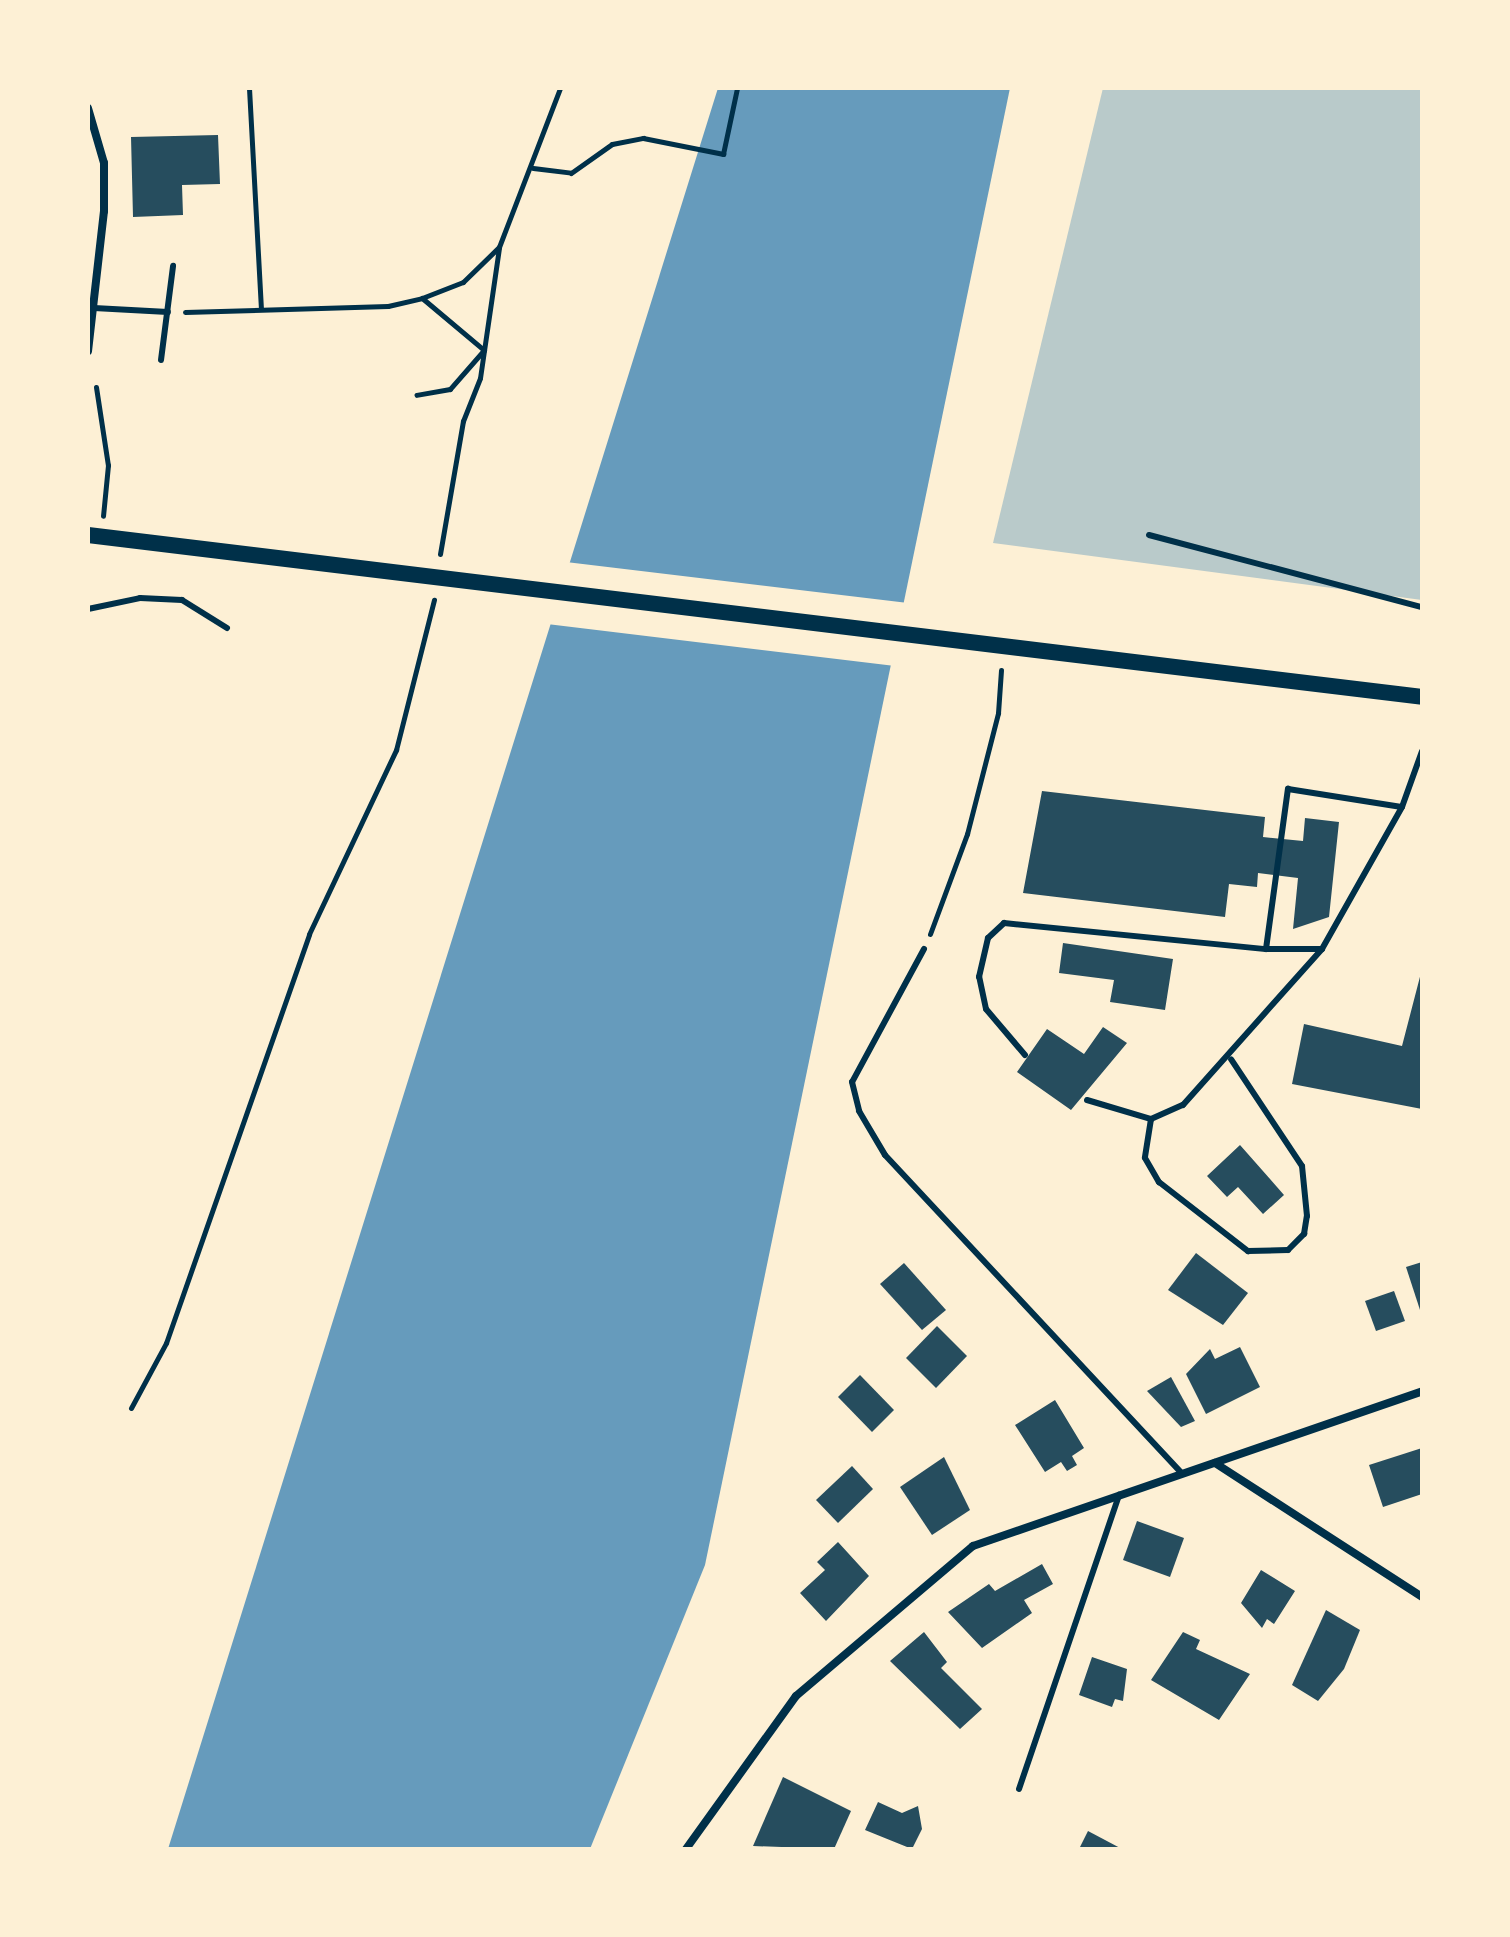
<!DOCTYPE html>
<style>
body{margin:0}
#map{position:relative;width:1510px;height:1937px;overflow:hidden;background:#fdf0d5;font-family:"Roboto Condensed",sans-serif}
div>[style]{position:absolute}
.green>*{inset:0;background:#b9caca}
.water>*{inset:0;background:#669bbc}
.pier>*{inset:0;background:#fdf0d5}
.building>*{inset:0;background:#264d5e}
.path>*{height:5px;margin:-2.5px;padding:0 2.5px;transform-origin:2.5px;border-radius:2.5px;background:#003049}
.service>*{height:6px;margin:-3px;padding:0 3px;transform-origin:3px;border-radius:3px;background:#003049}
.minor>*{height:8px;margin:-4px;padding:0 4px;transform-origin:4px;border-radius:4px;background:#003049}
.secondary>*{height:16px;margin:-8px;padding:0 8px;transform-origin:8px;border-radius:8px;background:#003049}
span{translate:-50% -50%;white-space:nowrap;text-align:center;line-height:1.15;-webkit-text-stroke:6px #fdf0d5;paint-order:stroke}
.frame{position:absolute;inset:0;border:90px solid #fdf0d5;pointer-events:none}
</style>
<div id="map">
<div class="green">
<i style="clip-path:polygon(1103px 88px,1422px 88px,1422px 600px,993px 543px)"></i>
</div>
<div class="water">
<i style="clip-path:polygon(718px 88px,1010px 88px,705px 1565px,590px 1849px,168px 1849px)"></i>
</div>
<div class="pier">
<i style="clip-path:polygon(566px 562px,908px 603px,895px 666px,547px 624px)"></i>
</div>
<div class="building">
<i style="clip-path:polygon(218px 135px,220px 184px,182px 185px,183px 215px,133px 217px,131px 137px)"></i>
<i style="clip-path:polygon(1042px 791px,1265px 817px,1263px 837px,1303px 841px,1305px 818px,1339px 822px,1329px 917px,1293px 929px,1298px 878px,1258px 873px,1257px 887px,1229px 884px,1225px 917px,1023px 893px)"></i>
<i style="clip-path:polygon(1063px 943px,1173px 959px,1165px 1010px,1110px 1002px,1114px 980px,1059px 973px)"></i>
<i style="clip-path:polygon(1422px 969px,1422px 1109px,1292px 1084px,1304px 1024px,1402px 1046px)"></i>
<i style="clip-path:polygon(1103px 1027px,1127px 1043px,1071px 1110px,1017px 1072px,1047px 1029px,1084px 1054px)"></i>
<i style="clip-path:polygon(1240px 1145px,1284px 1195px,1263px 1214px,1238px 1187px,1227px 1197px,1207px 1176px)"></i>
<i style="clip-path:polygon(1196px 1253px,1248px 1293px,1223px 1325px,1168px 1290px)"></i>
<i style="clip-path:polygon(1422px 1262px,1422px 1313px,1421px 1313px,1406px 1267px)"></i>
<i style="clip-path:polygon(904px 1263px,946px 1310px,922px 1330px,880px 1284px)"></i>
<i style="clip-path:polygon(1394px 1291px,1405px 1321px,1376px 1331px,1365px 1301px)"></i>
<i style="clip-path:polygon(937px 1326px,967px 1356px,936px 1388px,906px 1358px)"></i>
<i style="clip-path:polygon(1240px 1347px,1260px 1387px,1206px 1414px,1186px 1374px,1210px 1349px,1215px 1359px)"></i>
<i style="clip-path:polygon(860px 1375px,894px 1410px,872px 1432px,838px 1397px)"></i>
<i style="clip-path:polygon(1171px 1377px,1195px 1421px,1181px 1427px,1147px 1391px)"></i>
<i style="clip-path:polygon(1055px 1400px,1084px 1448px,1072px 1456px,1077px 1465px,1067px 1471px,1061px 1462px,1045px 1472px,1015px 1425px)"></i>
<i style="clip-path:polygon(1422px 1448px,1422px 1494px,1383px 1507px,1369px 1465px)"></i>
<i style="clip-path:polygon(944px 1457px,970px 1510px,932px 1535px,900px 1487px)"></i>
<i style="clip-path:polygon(852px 1466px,873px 1489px,838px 1523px,816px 1500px)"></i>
<i style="clip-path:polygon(1137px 1521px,1184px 1538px,1170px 1577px,1123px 1560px)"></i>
<i style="clip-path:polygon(838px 1542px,869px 1576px,826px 1621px,800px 1593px,825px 1570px,817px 1562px)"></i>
<i style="clip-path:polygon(1042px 1564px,1053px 1584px,1024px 1600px,1032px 1613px,982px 1648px,948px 1612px,989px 1584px,995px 1591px)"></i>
<i style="clip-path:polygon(1261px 1570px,1295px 1591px,1274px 1624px,1267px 1619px,1262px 1628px,1241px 1603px)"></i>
<i style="clip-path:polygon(1326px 1610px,1360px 1630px,1344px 1669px,1318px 1701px,1292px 1685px)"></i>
<i style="clip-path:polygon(924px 1632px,947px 1662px,941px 1668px,982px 1709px,960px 1729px,890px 1661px)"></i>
<i style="clip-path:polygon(1183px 1632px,1200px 1640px,1196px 1649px,1250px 1674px,1219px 1720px,1151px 1680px)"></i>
<i style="clip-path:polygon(1092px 1657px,1127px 1669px,1123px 1701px,1115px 1699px,1112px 1707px,1079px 1695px)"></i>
<i style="clip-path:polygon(783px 1777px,851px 1811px,834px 1849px,753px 1846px)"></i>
<i style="clip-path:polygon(878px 1802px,902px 1813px,918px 1806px,922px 1829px,912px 1849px,865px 1830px)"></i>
<i style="clip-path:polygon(1088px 1831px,1122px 1849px,1079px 1849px)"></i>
</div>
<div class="path">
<i style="left:249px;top:88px;width:220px;rotate:86.9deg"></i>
<i style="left:533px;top:168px;width:38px;rotate:7deg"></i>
<i style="left:571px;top:173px;width:50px;rotate:-35.3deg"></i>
<i style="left:612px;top:144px;width:32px;rotate:-11deg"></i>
<i style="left:643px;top:138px;width:82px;rotate:11.3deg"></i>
<i style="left:723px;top:154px;width:67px;rotate:-78deg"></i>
<i style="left:422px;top:298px;width:44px;rotate:-21.3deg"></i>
<i style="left:463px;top:282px;width:50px;rotate:-44.2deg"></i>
<i style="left:185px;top:312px;width:203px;rotate:-1.7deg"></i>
<i style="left:388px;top:306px;width:35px;rotate:-13deg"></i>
<i style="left:422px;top:298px;width:81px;rotate:40deg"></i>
<i style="left:484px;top:350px;width:52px;rotate:131.1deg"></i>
<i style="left:450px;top:389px;width:34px;rotate:170deg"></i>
<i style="left:96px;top:387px;width:79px;rotate:81.3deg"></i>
<i style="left:108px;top:465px;width:51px;rotate:95.6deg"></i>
<i style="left:440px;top:554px;width:135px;rotate:-80.2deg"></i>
<i style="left:463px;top:421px;width:46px;rotate:-68.4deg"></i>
<i style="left:480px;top:378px;width:132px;rotate:-81.7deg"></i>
<i style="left:499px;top:247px;width:170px;rotate:-69deg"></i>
<i style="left:930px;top:934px;width:107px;rotate:-69.7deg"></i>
<i style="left:967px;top:834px;width:125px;rotate:-75.6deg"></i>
<i style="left:998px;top:713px;width:43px;rotate:-86deg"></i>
<i style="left:131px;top:1408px;width:74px;rotate:-61.7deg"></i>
<i style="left:166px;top:1343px;width:433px;rotate:-70.7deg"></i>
<i style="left:309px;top:934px;width:204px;rotate:-64.7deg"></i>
<i style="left:396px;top:750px;width:155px;rotate:-75.8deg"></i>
</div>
<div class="service">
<i style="left:94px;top:308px;width:74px;rotate:3.1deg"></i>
<i style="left:161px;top:360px;width:95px;rotate:-82.7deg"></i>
<i style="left:1149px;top:535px;width:282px;rotate:14.8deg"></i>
<i style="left:88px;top:609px;width:53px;rotate:-11.9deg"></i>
<i style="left:140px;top:598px;width:42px;rotate:2.7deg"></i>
<i style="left:182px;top:600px;width:53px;rotate:31.9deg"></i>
<i style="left:1402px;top:807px;width:163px;rotate:119.4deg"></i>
<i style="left:1322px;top:949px;width:56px;rotate:180deg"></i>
<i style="left:1266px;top:949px;width:162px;rotate:-82.2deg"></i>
<i style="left:1288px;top:789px;width:115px;rotate:9deg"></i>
<i style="left:1402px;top:807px;width:59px;rotate:-70.3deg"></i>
<i style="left:924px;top:949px;width:151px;rotate:118.4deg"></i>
<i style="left:852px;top:1082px;width:30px;rotate:76deg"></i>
<i style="left:859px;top:1111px;width:51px;rotate:59.4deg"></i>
<i style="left:885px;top:1155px;width:436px;rotate:47deg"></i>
<i style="left:1025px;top:1055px;width:60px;rotate:-130.3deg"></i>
<i style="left:986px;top:1009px;width:33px;rotate:-102deg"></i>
<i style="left:979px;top:977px;width:40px;rotate:-77deg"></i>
<i style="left:988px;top:938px;width:22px;rotate:-43deg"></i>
<i style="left:1004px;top:923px;width:263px;rotate:5.7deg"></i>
<i style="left:1087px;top:1100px;width:67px;rotate:16.5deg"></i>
<i style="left:1151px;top:1119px;width:35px;rotate:-24deg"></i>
<i style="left:1183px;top:1105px;width:209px;rotate:-48.3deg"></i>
<i style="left:1151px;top:1119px;width:39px;rotate:99deg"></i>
<i style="left:1145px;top:1158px;width:28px;rotate:60deg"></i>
<i style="left:1159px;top:1182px;width:113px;rotate:37.8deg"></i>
<i style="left:1248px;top:1251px;width:40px;rotate:-1.4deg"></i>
<i style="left:1288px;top:1250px;width:23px;rotate:-45deg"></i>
<i style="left:1304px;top:1234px;width:18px;rotate:-81deg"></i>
<i style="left:1307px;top:1216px;width:50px;rotate:-95.7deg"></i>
<i style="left:1302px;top:1166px;width:128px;rotate:-123.6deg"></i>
<i style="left:1019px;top:1789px;width:311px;rotate:-71.2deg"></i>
</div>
<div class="minor">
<i style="left:88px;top:108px;width:57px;rotate:73.8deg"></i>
<i style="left:104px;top:163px;width:48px;rotate:90deg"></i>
<i style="left:104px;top:211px;width:141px;rotate:96.5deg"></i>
<i style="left:1215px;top:1463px;width:247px;rotate:32.9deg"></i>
<i style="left:686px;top:1849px;width:188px;rotate:-54.3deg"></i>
<i style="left:796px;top:1696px;width:232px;rotate:-40.3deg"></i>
<i style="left:973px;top:1546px;width:475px;rotate:-19deg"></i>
</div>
<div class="secondary">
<i style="left:88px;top:535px;width:1344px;rotate:6.92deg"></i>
</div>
<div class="frame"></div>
</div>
